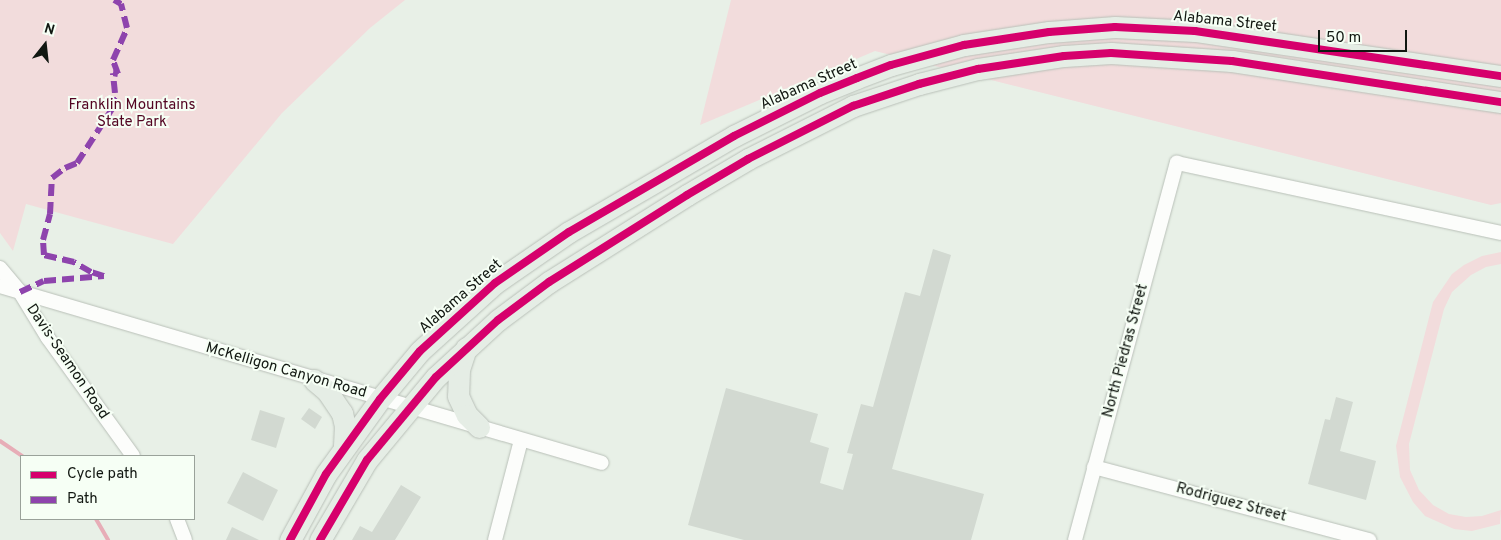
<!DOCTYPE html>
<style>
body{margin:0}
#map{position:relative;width:1501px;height:540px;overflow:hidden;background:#e8f0e7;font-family:Overpass,sans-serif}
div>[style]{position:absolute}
.green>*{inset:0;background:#f2dcdc}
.stream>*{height:4px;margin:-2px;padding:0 2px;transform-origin:2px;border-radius:2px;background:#e7adb7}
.building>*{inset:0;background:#d2d9d1}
.roads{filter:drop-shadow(0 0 1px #b9c0b8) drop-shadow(0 0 1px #b9c0b8)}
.street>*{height:14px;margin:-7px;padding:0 7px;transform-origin:7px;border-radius:7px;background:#fcfdfb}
.primary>*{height:21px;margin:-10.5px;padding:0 10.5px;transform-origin:10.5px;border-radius:10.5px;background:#e5ede5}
.quiet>*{height:6px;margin-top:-3px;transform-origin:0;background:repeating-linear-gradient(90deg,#8e44ad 0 12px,transparent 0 18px)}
.cycleway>*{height:8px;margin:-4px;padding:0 4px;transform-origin:4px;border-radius:4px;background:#d6006c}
span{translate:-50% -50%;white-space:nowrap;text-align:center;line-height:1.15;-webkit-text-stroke:4px #f6fff5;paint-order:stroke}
.street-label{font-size:15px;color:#111711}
.park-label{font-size:15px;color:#530522}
.legend{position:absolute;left:20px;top:455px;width:175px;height:65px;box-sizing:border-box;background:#f6fff5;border:1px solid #9aa29a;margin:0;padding:6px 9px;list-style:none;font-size:15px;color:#111711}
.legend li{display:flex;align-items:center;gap:10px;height:25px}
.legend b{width:25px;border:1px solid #9aa29a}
.north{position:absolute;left:20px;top:20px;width:50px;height:50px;-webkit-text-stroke:4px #f6fff5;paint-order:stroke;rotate:16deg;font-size:14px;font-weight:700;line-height:20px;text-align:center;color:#111711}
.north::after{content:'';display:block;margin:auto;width:18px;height:22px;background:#111711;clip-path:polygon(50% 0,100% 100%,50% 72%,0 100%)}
.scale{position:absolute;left:1318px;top:30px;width:89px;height:22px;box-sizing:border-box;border:2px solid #111711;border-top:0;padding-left:6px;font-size:15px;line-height:18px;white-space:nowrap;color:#111711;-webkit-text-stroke:4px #f6fff5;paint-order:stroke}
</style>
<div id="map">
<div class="green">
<i style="clip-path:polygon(0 0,405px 0,370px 28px,282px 113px,173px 244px,26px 204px,13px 251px,0 233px)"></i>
<i style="clip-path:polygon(731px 0,1501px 0,1501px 203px,1491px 205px,875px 51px,700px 125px)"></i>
<i style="clip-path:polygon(1501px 252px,1501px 264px,1486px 267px,1471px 275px,1452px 292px,1444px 309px,1409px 444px,1410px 470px,1419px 490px,1433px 505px,1449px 514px,1466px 517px,1482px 516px,1501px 510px,1500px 524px,1472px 531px,1454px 529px,1425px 516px,1413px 502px,1400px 477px,1396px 446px,1433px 302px,1452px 274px,1464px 265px,1482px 256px)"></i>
</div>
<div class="stream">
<i style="left:0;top:441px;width:27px;rotate:34deg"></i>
<i style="left:96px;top:519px;width:24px;rotate:60deg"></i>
</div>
<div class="building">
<i style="clip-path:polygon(933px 249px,951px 255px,892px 469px,984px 494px,971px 540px,744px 540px,688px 525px,726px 388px,818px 414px,810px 442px,829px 448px,820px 483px,843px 490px,853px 454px,847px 453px,861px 404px,873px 407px,905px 292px,920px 296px)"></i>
<i style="clip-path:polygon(1336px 397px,1353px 402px,1340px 451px,1376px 461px,1366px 500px,1308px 484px,1325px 419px,1330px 420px)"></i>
<i style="clip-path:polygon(309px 408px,322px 417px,315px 429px,301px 419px)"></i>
<i style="clip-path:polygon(260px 410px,285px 418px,276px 448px,251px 440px)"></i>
<i style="clip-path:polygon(243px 472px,278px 490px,263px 521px,227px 503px)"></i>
<i style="clip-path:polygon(401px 485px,421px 497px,395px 540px,352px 540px,360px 526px,372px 532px)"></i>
<i style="clip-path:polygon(232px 527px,259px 540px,226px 540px)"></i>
</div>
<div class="roads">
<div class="street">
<i style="left:0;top:268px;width:31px;rotate:50deg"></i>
<i style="left:20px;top:292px;width:54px;rotate:58.7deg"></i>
<i style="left:48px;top:338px;width:145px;rotate:54.2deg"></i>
<i style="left:0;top:286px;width:627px;rotate:16.38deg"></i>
<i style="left:1094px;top:467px;width:285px;rotate:14.9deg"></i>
<i style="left:177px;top:519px;width:22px;rotate:69deg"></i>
<i style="left:495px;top:540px;width:103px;rotate:-75.4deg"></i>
<i style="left:1075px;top:540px;width:391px;rotate:-74.9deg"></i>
<i style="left:1177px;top:163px;width:331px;rotate:12.2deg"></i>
</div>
<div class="primary">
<i style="left:466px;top:348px;width:23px;rotate:108deg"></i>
<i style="left:459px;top:370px;width:26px;rotate:92deg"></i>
<i style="left:458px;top:396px;width:21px;rotate:65deg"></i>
<i style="left:467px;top:415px;width:17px;rotate:45deg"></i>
<i style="left:314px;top:380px;width:17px;rotate:40deg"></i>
<i style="left:327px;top:391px;width:27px;rotate:56deg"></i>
<i style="left:342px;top:413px;width:13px;rotate:77deg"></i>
<i style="left:345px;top:426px;width:20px;rotate:93deg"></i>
<i style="left:290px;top:540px;width:75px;rotate:-61.4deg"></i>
<i style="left:326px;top:474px;width:92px;rotate:-54.2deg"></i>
<i style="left:380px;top:399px;width:62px;rotate:-50.2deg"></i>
<i style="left:420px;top:351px;width:101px;rotate:-42.2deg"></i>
<i style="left:495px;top:283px;width:90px;rotate:-34.6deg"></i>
<i style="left:569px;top:232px;width:191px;rotate:-30.2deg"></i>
<i style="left:734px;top:136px;width:96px;rotate:-26.6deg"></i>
<i style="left:820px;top:93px;width:40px;rotate:-22deg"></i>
<i style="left:857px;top:78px;width:36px;rotate:-21deg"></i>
<i style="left:891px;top:65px;width:76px;rotate:-15.3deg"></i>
<i style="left:964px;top:45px;width:86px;rotate:-8.7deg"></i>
<i style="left:1049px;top:32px;width:66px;rotate:-4.3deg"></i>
<i style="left:1115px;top:27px;width:80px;rotate:2.9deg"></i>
<i style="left:1195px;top:31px;width:309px;rotate:8.4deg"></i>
<i style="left:320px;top:540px;width:93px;rotate:-59.6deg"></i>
<i style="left:367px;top:460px;width:108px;rotate:-50.3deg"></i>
<i style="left:436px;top:377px;width:84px;rotate:-42.6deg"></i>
<i style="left:498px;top:320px;width:64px;rotate:-36.7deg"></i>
<i style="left:549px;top:282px;width:163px;rotate:-32.2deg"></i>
<i style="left:687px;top:195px;width:71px;rotate:-30.5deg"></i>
<i style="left:748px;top:159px;width:118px;rotate:-26.8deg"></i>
<i style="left:853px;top:106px;width:70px;rotate:-18.4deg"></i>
<i style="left:919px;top:84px;width:61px;rotate:-14.3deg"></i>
<i style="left:978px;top:69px;width:87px;rotate:-8.6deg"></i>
<i style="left:1064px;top:56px;width:47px;rotate:-3.7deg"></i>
<i style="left:1111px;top:53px;width:121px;rotate:3.8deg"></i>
<i style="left:1232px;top:61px;width:272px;rotate:8.7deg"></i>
</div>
</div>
<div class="quiet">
<i style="left:20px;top:292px;width:26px;rotate:-25deg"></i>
<i style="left:44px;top:281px;width:60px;rotate:-4.8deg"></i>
<i style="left:104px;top:276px;width:14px;rotate:-163deg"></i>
<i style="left:91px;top:272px;width:20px;rotate:-150deg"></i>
<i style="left:74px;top:262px;width:31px;rotate:-167deg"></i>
<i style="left:44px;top:255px;width:15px;rotate:-94deg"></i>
<i style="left:43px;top:240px;width:27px;rotate:-75deg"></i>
<i style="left:50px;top:214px;width:36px;rotate:-87deg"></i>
<i style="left:52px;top:178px;width:16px;rotate:-38deg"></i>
<i style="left:65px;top:168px;width:13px;rotate:-23deg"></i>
<i style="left:77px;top:163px;width:64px;rotate:-57.1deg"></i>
<i style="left:112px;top:109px;width:16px;rotate:-79deg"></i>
<i style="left:115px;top:93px;width:20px;rotate:-96deg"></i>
<i style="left:113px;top:73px;width:5px;rotate:11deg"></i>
<i style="left:118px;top:74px;width:15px;rotate:-110deg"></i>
<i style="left:113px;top:60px;width:35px;rotate:-66deg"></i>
<i style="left:127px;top:28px;width:25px;rotate:-104deg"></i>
<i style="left:121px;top:4px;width:8px;rotate:-150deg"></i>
</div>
<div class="cycleway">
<i style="left:290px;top:540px;width:75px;rotate:-61.4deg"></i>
<i style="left:326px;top:474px;width:92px;rotate:-54.2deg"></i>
<i style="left:380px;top:399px;width:62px;rotate:-50.2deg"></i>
<i style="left:420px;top:351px;width:101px;rotate:-42.2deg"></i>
<i style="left:495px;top:283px;width:90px;rotate:-34.6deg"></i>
<i style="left:569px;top:232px;width:191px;rotate:-30.2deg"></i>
<i style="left:734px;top:136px;width:96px;rotate:-26.6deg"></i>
<i style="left:820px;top:93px;width:40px;rotate:-22deg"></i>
<i style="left:857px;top:78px;width:36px;rotate:-21deg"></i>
<i style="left:891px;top:65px;width:76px;rotate:-15.3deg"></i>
<i style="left:964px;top:45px;width:86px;rotate:-8.7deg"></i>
<i style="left:1049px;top:32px;width:66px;rotate:-4.3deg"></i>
<i style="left:1115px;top:27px;width:80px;rotate:2.9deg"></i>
<i style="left:1195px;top:31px;width:309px;rotate:8.4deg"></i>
<i style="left:320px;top:540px;width:93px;rotate:-59.6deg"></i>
<i style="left:367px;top:460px;width:108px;rotate:-50.3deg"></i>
<i style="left:436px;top:377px;width:84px;rotate:-42.6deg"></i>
<i style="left:498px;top:320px;width:64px;rotate:-36.7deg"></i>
<i style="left:549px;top:282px;width:163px;rotate:-32.2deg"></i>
<i style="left:687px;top:195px;width:71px;rotate:-30.5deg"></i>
<i style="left:748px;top:159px;width:118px;rotate:-26.8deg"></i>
<i style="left:853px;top:106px;width:70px;rotate:-18.4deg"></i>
<i style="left:919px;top:84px;width:61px;rotate:-14.3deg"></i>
<i style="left:978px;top:69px;width:87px;rotate:-8.6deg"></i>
<i style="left:1064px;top:56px;width:47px;rotate:-3.7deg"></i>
<i style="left:1111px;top:53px;width:121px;rotate:3.8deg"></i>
<i style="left:1232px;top:61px;width:272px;rotate:8.7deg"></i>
</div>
<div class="street-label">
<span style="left:1225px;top:22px;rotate:6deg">Alabama Street</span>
<span style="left:809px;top:85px;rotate:-24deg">Alabama Street</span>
<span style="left:461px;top:297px;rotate:-41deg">Alabama Street</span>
<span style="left:1126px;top:351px;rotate:-75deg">North Piedras Street</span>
<span style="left:67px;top:362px;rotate:56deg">Davis-Seamon Road</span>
<span style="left:286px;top:371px;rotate:16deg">McKelligon Canyon Road</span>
<span style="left:1231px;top:503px;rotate:15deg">Rodriguez Street</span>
</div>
<div class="park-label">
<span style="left:132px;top:114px">Franklin Mountains<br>State Park</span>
</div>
<ul class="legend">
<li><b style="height:6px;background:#d6006c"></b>Cycle path</li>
<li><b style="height:6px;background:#8e44ad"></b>Path</li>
</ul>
<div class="north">N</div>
<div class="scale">50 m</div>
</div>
